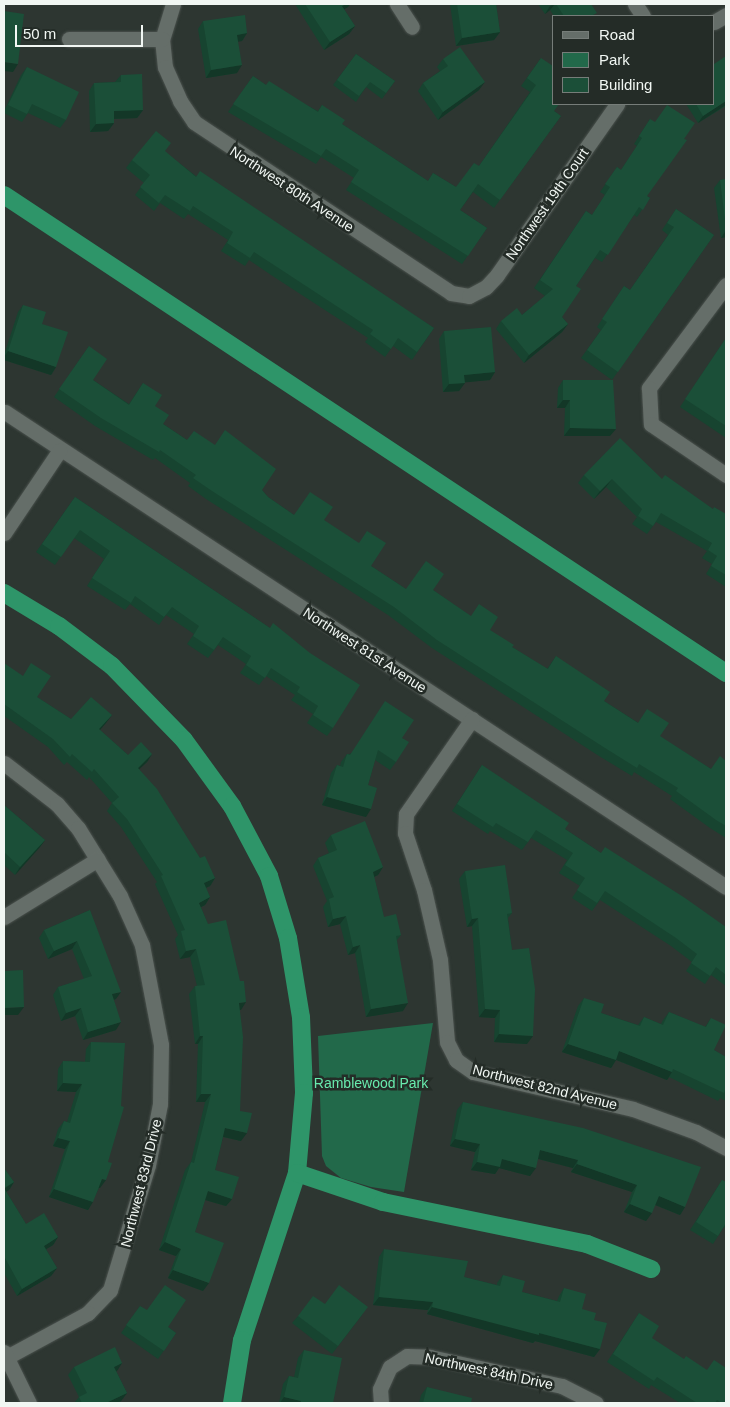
<!DOCTYPE html>
<style>
body{margin:0}
#map{position:relative;width:730px;height:1407px;overflow:hidden;background:#2d3631;font-family:Arial,sans-serif}
div>[style]{position:absolute}
.green>*{inset:0;background:#22694a}
.canal>*{height:18px;margin:-9px;padding:0 9px;transform-origin:9px;border-radius:9px;background:#2e9569}
.roads{filter:drop-shadow(0 0 1px #4a514d) drop-shadow(0 0 1px #4a514d)}
.street>*{height:15px;margin:-7.5px;padding:0 7.5px;transform-origin:7.5px;border-radius:7.5px;background:#656e69}
.wall>*{inset:0;background:#174430}
.shaded-wall>*{inset:0;background:#133727}
.building>*{inset:0;background:#1b4f38}
span{translate:-50% -50%;white-space:nowrap;text-align:center;line-height:1.15;-webkit-text-stroke:5px #242c27;paint-order:stroke}
.street-label{font-size:14px;color:#f1f7f3}
.park-label{font-size:14px;color:#68ebae}
.frame{position:absolute;inset:0;border:5px solid #f1f7f3;pointer-events:none}
.legend{position:absolute;left:552px;top:15px;width:162px;height:90px;box-sizing:border-box;background:#242c27;border:1px solid #767d79;margin:0;padding:6px 9px;list-style:none;font-size:15px;color:#f1f7f3}
.legend li{display:flex;align-items:center;gap:10px;height:25px}
.legend b{width:25px;border:1px solid #767d79}
.scale{position:absolute;left:15px;top:25px;width:128px;height:22px;box-sizing:border-box;border:2px solid #f1f7f3;border-top:0;padding-left:6px;font-size:15px;line-height:18px;white-space:nowrap;color:#f1f7f3;-webkit-text-stroke:4px #242c27;paint-order:stroke}
</style>
<div id="map">
<div class="green">
<i style="clip-path:polygon(433px 1023px,404px 1192px,371px 1187px,341px 1178px,326px 1166px,322px 1156px,318px 1036px)"></i>
</div>
<div class="canal">
<i style="left:4px;top:195px;width:866px;rotate:33.51deg"></i>
<i style="left:4px;top:593px;width:64px;rotate:31deg"></i>
<i style="left:59px;top:626px;width:66px;rotate:37deg"></i>
<i style="left:112px;top:666px;width:103px;rotate:45.8deg"></i>
<i style="left:184px;top:740px;width:82px;rotate:54deg"></i>
<i style="left:232px;top:806px;width:79px;rotate:62.1deg"></i>
<i style="left:269px;top:876px;width:65px;rotate:73deg"></i>
<i style="left:288px;top:938px;width:80px;rotate:80.7deg"></i>
<i style="left:301px;top:1017px;width:76px;rotate:87.7deg"></i>
<i style="left:304px;top:1093px;width:80px;rotate:95deg"></i>
<i style="left:297px;top:1173px;width:176px;rotate:108.2deg"></i>
<i style="left:242px;top:1340px;width:64px;rotate:99deg"></i>
<i style="left:297px;top:1173px;width:91px;rotate:18.6deg"></i>
<i style="left:383px;top:1202px;width:208px;rotate:11.6deg"></i>
<i style="left:587px;top:1244px;width:69px;rotate:21.3deg"></i>
</div>
<div class="roads">
<div class="street">
<i style="left:173px;top:4px;width:37px;rotate:107deg"></i>
<i style="left:162px;top:39px;width:28px;rotate:84deg"></i>
<i style="left:165px;top:67px;width:37px;rotate:66deg"></i>
<i style="left:180px;top:101px;width:25px;rotate:56deg"></i>
<i style="left:194px;top:122px;width:309px;rotate:33.6deg"></i>
<i style="left:451px;top:293px;width:18px;rotate:9deg"></i>
<i style="left:469px;top:296px;width:19px;rotate:-28deg"></i>
<i style="left:486px;top:287px;width:16px;rotate:-47deg"></i>
<i style="left:497px;top:275px;width:209px;rotate:-54.9deg"></i>
<i style="left:397px;top:4px;width:27px;rotate:57deg"></i>
<i style="left:635px;top:4px;width:14px;rotate:56deg"></i>
<i style="left:714px;top:22px;width:14px;rotate:-30deg"></i>
<i style="left:69px;top:39px;width:93px"></i>
<i style="left:726px;top:285px;width:129px;rotate:126.8deg"></i>
<i style="left:649px;top:388px;width:36px;rotate:87deg"></i>
<i style="left:651px;top:424px;width:91px;rotate:34.2deg"></i>
<i style="left:5px;top:412px;width:863px;rotate:33.38deg"></i>
<i style="left:4px;top:533px;width:99px;rotate:-56.1deg"></i>
<i style="left:472px;top:719px;width:116px;rotate:124.8deg"></i>
<i style="left:406px;top:814px;width:19px;rotate:93deg"></i>
<i style="left:405px;top:833px;width:60px;rotate:71.6deg"></i>
<i style="left:424px;top:890px;width:72px;rotate:77.1deg"></i>
<i style="left:440px;top:960px;width:82px;rotate:85.1deg"></i>
<i style="left:447px;top:1042px;width:20px;rotate:63deg"></i>
<i style="left:456px;top:1060px;width:21px;rotate:35deg"></i>
<i style="left:473px;top:1072px;width:164px;rotate:13deg"></i>
<i style="left:633px;top:1109px;width:67px;rotate:20.1deg"></i>
<i style="left:696px;top:1132px;width:34px;rotate:28deg"></i>
<i style="left:4px;top:763px;width:67px;rotate:37.7deg"></i>
<i style="left:57px;top:804px;width:32px;rotate:49deg"></i>
<i style="left:78px;top:828px;width:80px;rotate:58.3deg"></i>
<i style="left:120px;top:896px;width:54px;rotate:65.8deg"></i>
<i style="left:142px;top:945px;width:102px;rotate:79.2deg"></i>
<i style="left:161px;top:1045px;width:59px;rotate:91deg"></i>
<i style="left:160px;top:1104px;width:62px;rotate:101.1deg"></i>
<i style="left:148px;top:1165px;width:131px;rotate:106.9deg"></i>
<i style="left:110px;top:1290px;width:32px;rotate:134deg"></i>
<i style="left:88px;top:1313px;width:92px;rotate:151.5deg"></i>
<i style="left:4px;top:917px;width:110px;rotate:-31.7deg"></i>
<i style="left:4px;top:1352px;width:57px;rotate:63.9deg"></i>
<i style="left:381px;top:1403px;width:14px;rotate:-94deg"></i>
<i style="left:380px;top:1389px;width:24px;rotate:-66deg"></i>
<i style="left:390px;top:1367px;width:20px;rotate:-33deg"></i>
<i style="left:407px;top:1356px;width:23px;rotate:2deg"></i>
<i style="left:430px;top:1357px;width:135px;rotate:12.4deg"></i>
<i style="left:562px;top:1386px;width:38px;rotate:27deg"></i>
</div>
</div>
<div class="wall">
<i style="clip-path:polygon(295px 4px,350px 4px,348px 7px,344px 9px,355px 26px,349px 34px,324px 50px)"></i>
<i style="clip-path:polygon(450px 4px,496px 4px,500px 32px,494px 40px,456px 46px)"></i>
<i style="clip-path:polygon(538px 4px,591px 4px,594px 16px,554px 16px,550px 10px,545px 14px)"></i>
<i style="clip-path:polygon(203px 21px,247px 33px,242px 41px,238px 41px,237px 73px,206px 78px,198px 29px)"></i>
<i style="clip-path:polygon(356px 54px,395px 81px,382px 99px,366px 87px,356px 102px,333px 85px)"></i>
<i style="clip-path:polygon(726px 56px,726px 106px,698px 123px,686px 104px,714px 104px)"></i>
<i style="clip-path:polygon(541px 58px,554px 111px,561px 116px,494px 208px,473px 192px,460px 210px,487px 228px,462px 264px,346px 190px,354px 178px,321px 157px,316px 164px,228px 112px,253px 76px,266px 85px,318px 111px,322px 105px,342px 124px,428px 181px,433px 173px,456px 187px,479px 166px,530px 92px,521px 86px)"></i>
<i style="clip-path:polygon(443px 59px,479px 90px,438px 120px,418px 91px,423px 83px,440px 71px,437px 67px)"></i>
<i style="clip-path:polygon(27px 67px,66px 120px,60px 128px,28px 113px,22px 122px,4px 113px,4px 111px,21px 75px)"></i>
<i style="clip-path:polygon(121px 75px,143px 110px,137px 118px,114px 119px,114px 123px,108px 131px,90px 132px,89px 91px,94px 83px,115px 82px)"></i>
<i style="clip-path:polygon(650px 119px,647px 196px,650px 198px,637px 217px,634px 215px,602px 262px,595px 258px,576px 286px,562px 317px,568px 324px,562px 332px,524px 363px,496px 329px,501px 321px,522px 315px,545px 296px,534px 288px,586px 211px,592px 215px,605px 195px,600px 192px,617px 167px,621px 170px,637px 146px,634px 144px)"></i>
<i style="clip-path:polygon(165px 152px,196px 176px,434px 328px,412px 360px,393px 346px,385px 357px,365px 342px,368px 338px,271px 275px,249px 260px,245px 266px,221px 251px,228px 240px,188px 214px,184px 219px,160px 203px,154px 211px,135px 195px,144px 183px,126px 168px,132px 160px)"></i>
<i style="clip-path:polygon(726px 179px,726px 237px,721px 238px,714px 188px,720px 180px)"></i>
<i style="clip-path:polygon(676px 209px,714px 235px,612px 380px,581px 358px,601px 330px,597px 327px,624px 286px,630px 290px,668px 235px,662px 230px)"></i>
<i style="clip-path:polygon(23px 305px,42px 324px,56px 367px,51px 375px,4px 360px,4px 355px,18px 312px)"></i>
<i style="clip-path:polygon(444px 331px,495px 372px,490px 380px,465px 382px,459px 391px,443px 392px,439px 339px)"></i>
<i style="clip-path:polygon(726px 338px,726px 438px,680px 407px)"></i>
<i style="clip-path:polygon(89px 346px,93px 380px,129px 404px,143px 383px,155px 406px,163px 424px,262px 490px,268px 497px,294px 515px,324px 520px,371px 566px,406px 589px,433px 590px,490px 630px,512px 647px,547px 669px,556px 656px,604px 701px,711px 769px,726px 761px,726px 838px,710px 828px,670px 799px,672px 796px,634px 772px,632px 776px,599px 756px,432px 648px,388px 615px,206px 499px,188px 486px,190px 483px,155px 458px,153px 460px,95px 426px,54px 397px)"></i>
<i style="clip-path:polygon(563px 380px,610px 436px,564px 436px,565px 408px,557px 408px,558px 388px)"></i>
<i style="clip-path:polygon(584px 475px,662px 479px,713px 509px,726px 514px,726px 587px,706px 574px,712px 564px,702px 558px,707px 551px,656px 522px,647px 534px,632px 524px,637px 517px,606px 487px,594px 499px,578px 483px)"></i>
<i style="clip-path:polygon(75px 497px,270px 628px,333px 728px,327px 736px,307px 723px,313px 714px,291px 700px,295px 695px,266px 676px,259px 685px,240px 673px,246px 664px,218px 645px,208px 658px,187px 644px,194px 634px,166px 615px,159px 625px,130px 604px,125px 610px,87px 586px,104px 559px,74px 538px,55px 565px,36px 552px)"></i>
<i style="clip-path:polygon(4px 663px,37px 697px,71px 719px,112px 715px,100px 730px,128px 755px,152px 754px,147px 762px,139px 769px,200px 858px,215px 878px,210px 886px,206px 888px,210px 897px,205px 905px,201px 907px,241px 1010px,240px 1010px,240px 1111px,241px 1141px,223px 1137px,215px 1170px,232px 1199px,226px 1206px,205px 1200px,195px 1232px,203px 1291px,168px 1278px,176px 1256px,159px 1250px,185px 1170px,191px 1162px,205px 1102px,196px 1102px,198px 1044px,195px 1044px,189px 994px,195px 986px,197px 986px,190px 957px,180px 959px,175px 939px,178px 935px,155px 884px,157px 882px,121px 827px,107px 811px,112px 803px,89px 777px,87px 780px,67px 762px,64px 765px,48px 747px,4px 716px)"></i>
<i style="clip-path:polygon(402px 738px,396px 762px,390px 770px,375px 760px,368px 785px,366px 817px,322px 805px,331px 773px,337px 765px,340px 766px,341px 762px,347px 754px,349px 754px)"></i>
<i style="clip-path:polygon(482px 765px,565px 829px,601px 853px,726px 927px,726px 986px,711px 975px,705px 984px,686px 971px,692px 962px,671px 946px,600px 900px,592px 911px,572px 898px,580px 886px,559px 873px,567px 860px,531px 838px,522px 850px,490px 831px,488px 834px,452px 811px)"></i>
<i style="clip-path:polygon(4px 805px,45px 840px,40px 847px,15px 875px,4px 865px)"></i>
<i style="clip-path:polygon(331px 835px,383px 867px,378px 875px,374px 877px,384px 917px,401px 935px,397px 940px,403px 1011px,366px 1017px,355px 953px,348px 955px,340px 924px,328px 927px,323px 907px,327px 901px,313px 866px,318px 858px,329px 853px,325px 843px)"></i>
<i style="clip-path:polygon(465px 871px,512px 913px,508px 918px,512px 950px,527px 1044px,494px 1042px,495px 1018px,479px 1017px,472px 926px,467px 927px,459px 879px)"></i>
<i style="clip-path:polygon(90px 910px,116px 999px,114px 1000px,116px 1030px,83px 1040px,75px 1016px,61px 1021px,53px 995px,58px 987px,84px 979px,72px 949px,48px 959px,39px 938px,44px 930px)"></i>
<i style="clip-path:polygon(584px 998px,601px 1013px,638px 1025px,644px 1017px,661px 1024px,663px 1020px,669px 1012px,705px 1027px,711px 1018px,714px 1050px,726px 1057px,726px 1101px,720px 1098px,718px 1101px,669px 1077px,667px 1080px,616px 1060px,611px 1068px,562px 1052px,578px 1006px)"></i>
<i style="clip-path:polygon(91px 1042px,100px 1188px,99px 1188px,88px 1210px,49px 1197px,65px 1149px,53px 1146px,58px 1129px,64px 1121px,67px 1122px,76px 1092px,57px 1091px,58px 1069px,63px 1061px,85px 1062px,86px 1049px)"></i>
<i style="clip-path:polygon(463px 1102px,685px 1207px,680px 1215px,655px 1205px,646px 1221px,624px 1212px,632px 1192px,571px 1172px,573px 1168px,538px 1159px,530px 1176px,499px 1168px,495px 1174px,471px 1170px,475px 1152px,450px 1146px,457px 1110px)"></i>
<i style="clip-path:polygon(4px 1168px,14px 1182px,9px 1190px,6px 1191px,26px 1224px,58px 1237px,53px 1245px,46px 1249px,57px 1268px,51px 1276px,17px 1296px,4px 1273px)"></i>
<i style="clip-path:polygon(722px 1180px,726px 1182px,726px 1229px,724px 1227px,713px 1244px,690px 1230px)"></i>
<i style="clip-path:polygon(384px 1249px,464px 1277px,497px 1285px,497px 1283px,503px 1275px,522px 1292px,557px 1301px,559px 1296px,564px 1288px,582px 1309px,594px 1320px,600px 1349px,594px 1357px,535px 1341px,533px 1343px,427px 1314px,428px 1310px,373px 1305px,379px 1257px)"></i>
<i style="clip-path:polygon(325px 1304px,362px 1315px,332px 1354px,292px 1323px,298px 1316px)"></i>
<i style="clip-path:polygon(140px 1306px,176px 1333px,158px 1359px,121px 1333px)"></i>
<i style="clip-path:polygon(639px 1313px,652px 1338px,726px 1403px,680px 1403px,651px 1385px,649px 1389px,607px 1362px)"></i>
<i style="clip-path:polygon(304px 1350px,333px 1403px,279px 1403px,283px 1384px,289px 1376px,294px 1377px,298px 1358px)"></i>
<i style="clip-path:polygon(122px 1363px,116px 1371px,127px 1393px,121px 1401px,117px 1403px,74px 1403px,79px 1397px,68px 1375px,74px 1367px)"></i>
<i style="clip-path:polygon(427px 1387px,471px 1403px,419px 1403px,421px 1395px)"></i>
</div>
<div class="shaded-wall">
<i style="clip-path:polygon(346px 4px,350px 4px,348px 7px,336px 14px,342px 6px)"></i>
<i style="clip-path:polygon(554px 4px,555px 4px,550px 10px,545px 14px,550px 6px)"></i>
<i style="clip-path:polygon(355px 26px,349px 34px,324px 50px,330px 42px)"></i>
<i style="clip-path:polygon(500px 32px,494px 40px,456px 46px,462px 38px)"></i>
<i style="clip-path:polygon(247px 33px,242px 41px,232px 43px,237px 35px)"></i>
<i style="clip-path:polygon(4px 62px,18px 64px,13px 72px,4px 71px)"></i>
<i style="clip-path:polygon(242px 65px,237px 73px,206px 78px,211px 70px)"></i>
<i style="clip-path:polygon(485px 82px,479px 90px,438px 120px,443px 112px)"></i>
<i style="clip-path:polygon(726px 101px,726px 105px,698px 123px,703px 116px)"></i>
<i style="clip-path:polygon(143px 110px,137px 118px,108px 119px,114px 111px)"></i>
<i style="clip-path:polygon(114px 123px,108px 131px,90px 132px,96px 124px)"></i>
<i style="clip-path:polygon(726px 230px,726px 237px,721px 238px)"></i>
<i style="clip-path:polygon(568px 324px,562px 332px,524px 363px,529px 355px)"></i>
<i style="clip-path:polygon(8px 351px,56px 367px,51px 375px,4px 360px,4px 357px)"></i>
<i style="clip-path:polygon(495px 372px,490px 380px,459px 383px,464px 375px)"></i>
<i style="clip-path:polygon(465px 383px,459px 391px,443px 392px,449px 384px)"></i>
<i style="clip-path:polygon(563px 400px,570px 400px,565px 408px,557px 408px)"></i>
<i style="clip-path:polygon(570px 428px,616px 429px,610px 436px,564px 436px)"></i>
<i style="clip-path:polygon(612px 479px,606px 487px,594px 499px,600px 491px)"></i>
<i style="clip-path:polygon(112px 715px,106px 723px,94px 737px,99px 729px)"></i>
<i style="clip-path:polygon(152px 754px,147px 762px,132px 776px,138px 768px)"></i>
<i style="clip-path:polygon(327px 797px,371px 809px,366px 817px,322px 805px)"></i>
<i style="clip-path:polygon(45px 840px,40px 847px,15px 875px,20px 867px)"></i>
<i style="clip-path:polygon(383px 867px,378px 875px,367px 880px,373px 872px)"></i>
<i style="clip-path:polygon(215px 878px,210px 886px,198px 891px,204px 883px)"></i>
<i style="clip-path:polygon(210px 897px,205px 905px,193px 911px,199px 903px)"></i>
<i style="clip-path:polygon(346px 916px,340px 924px,328px 927px,333px 919px)"></i>
<i style="clip-path:polygon(478px 918px,472px 926px,467px 927px,472px 919px)"></i>
<i style="clip-path:polygon(77px 941px,72px 949px,48px 959px,54px 951px)"></i>
<i style="clip-path:polygon(360px 945px,355px 953px,348px 955px,353px 947px)"></i>
<i style="clip-path:polygon(196px 949px,190px 957px,180px 959px,186px 951px)"></i>
<i style="clip-path:polygon(121px 992px,116px 999px,107px 1002px,112px 994px)"></i>
<i style="clip-path:polygon(246px 1002px,241px 1010px,234px 1010px,239px 1003px)"></i>
<i style="clip-path:polygon(408px 1003px,403px 1011px,366px 1017px,371px 1009px)"></i>
<i style="clip-path:polygon(24px 1007px,18px 1015px,4px 1015px,4px 1008px)"></i>
<i style="clip-path:polygon(81px 1008px,75px 1016px,61px 1021px,66px 1013px)"></i>
<i style="clip-path:polygon(485px 1009px,500px 1010px,495px 1018px,479px 1017px)"></i>
<i style="clip-path:polygon(121px 1022px,116px 1030px,83px 1040px,88px 1032px)"></i>
<i style="clip-path:polygon(499px 1034px,533px 1036px,527px 1044px,494px 1042px)"></i>
<i style="clip-path:polygon(200px 1036px,203px 1036px,198px 1044px,195px 1044px)"></i>
<i style="clip-path:polygon(568px 1044px,616px 1060px,611px 1068px,562px 1052px)"></i>
<i style="clip-path:polygon(619px 1051px,672px 1072px,667px 1080px,614px 1059px)"></i>
<i style="clip-path:polygon(63px 1083px,82px 1084px,76px 1092px,57px 1091px)"></i>
<i style="clip-path:polygon(201px 1094px,211px 1094px,205px 1102px,196px 1102px)"></i>
<i style="clip-path:polygon(225px 1128px,247px 1133px,241px 1141px,220px 1136px)"></i>
<i style="clip-path:polygon(58px 1138px,70px 1141px,65px 1149px,53px 1146px)"></i>
<i style="clip-path:polygon(455px 1139px,480px 1144px,475px 1152px,450px 1146px)"></i>
<i style="clip-path:polygon(540px 1150px,578px 1160px,573px 1168px,535px 1158px)"></i>
<i style="clip-path:polygon(502px 1159px,536px 1168px,530px 1176px,499px 1168px,495px 1174px,471px 1170px,477px 1162px)"></i>
<i style="clip-path:polygon(577px 1164px,637px 1185px,632px 1192px,571px 1172px)"></i>
<i style="clip-path:polygon(102px 1179px,106px 1180px,100px 1188px,96px 1187px)"></i>
<i style="clip-path:polygon(14px 1182px,9px 1190px,4px 1193px,4px 1189px)"></i>
<i style="clip-path:polygon(54px 1189px,93px 1202px,88px 1210px,49px 1197px)"></i>
<i style="clip-path:polygon(208px 1191px,232px 1199px,226px 1206px,202px 1199px)"></i>
<i style="clip-path:polygon(659px 1196px,685px 1207px,680px 1215px,653px 1204px)"></i>
<i style="clip-path:polygon(630px 1204px,652px 1213px,646px 1221px,624px 1212px)"></i>
<i style="clip-path:polygon(58px 1237px,53px 1245px,38px 1254px,44px 1246px)"></i>
<i style="clip-path:polygon(165px 1242px,181px 1249px,176px 1256px,159px 1250px)"></i>
<i style="clip-path:polygon(57px 1268px,51px 1276px,17px 1296px,22px 1289px)"></i>
<i style="clip-path:polygon(173px 1270px,209px 1283px,203px 1291px,168px 1278px)"></i>
<i style="clip-path:polygon(379px 1297px,433px 1302px,428px 1310px,373px 1305px)"></i>
<i style="clip-path:polygon(432px 1307px,539px 1333px,600px 1349px,594px 1357px,535px 1341px,533px 1343px,427px 1314px)"></i>
<i style="clip-path:polygon(122px 1363px,117px 1371px,108px 1375px,114px 1367px)"></i>
<i style="clip-path:polygon(127px 1393px,121px 1401px,117px 1403px,106px 1403px)"></i>
<i style="clip-path:polygon(284px 1397px,301px 1401px,299px 1403px,280px 1403px)"></i>
</div>
<div class="building">
<i style="clip-path:polygon(305px 4px,346px 4px,342px 6px,355px 26px,330px 42px)"></i>
<i style="clip-path:polygon(457px 4px,496px 4px,500px 32px,462px 38px)"></i>
<i style="clip-path:polygon(556px 4px,591px 4px,597px 13px,591px 16px,564px 16px)"></i>
<i style="clip-path:polygon(4px 11px,24px 14px,18px 64px,4px 62px)"></i>
<i style="clip-path:polygon(245px 15px,247px 33px,237px 35px,242px 65px,211px 70px,203px 21px)"></i>
<i style="clip-path:polygon(460px 47px,485px 82px,443px 112px,423px 83px,448px 66px,443px 59px)"></i>
<i style="clip-path:polygon(356px 54px,395px 81px,386px 93px,370px 82px,359px 96px,337px 80px)"></i>
<i style="clip-path:polygon(726px 56px,726px 101px,703px 116px,696px 104px,714px 104px,714px 64px)"></i>
<i style="clip-path:polygon(541px 58px,553px 66px,554px 64px,554px 104px,559px 104px,554px 111px,561px 116px,500px 200px,478px 184px,460px 210px,487px 228px,468px 256px,351px 182px,359px 170px,326px 149px,321px 156px,233px 104px,253px 76px,266px 85px,269px 81px,318px 112px,322px 105px,345px 120px,342px 124px,428px 181px,433px 173px,456px 187px,474px 163px,479px 166px,536px 85px,527px 78px)"></i>
<i style="clip-path:polygon(27px 67px,79px 92px,66px 120px,32px 104px,27px 114px,8px 105px)"></i>
<i style="clip-path:polygon(142px 74px,143px 110px,114px 111px,114px 123px,96px 124px,94px 83px,121px 82px,121px 75px)"></i>
<i style="clip-path:polygon(667px 105px,695px 123px,684px 139px,687px 140px,647px 196px,650px 198px,643px 210px,639px 207px,608px 255px,600px 250px,576px 286px,581px 289px,562px 317px,568px 324px,529px 355px,501px 321px,517px 308px,522px 315px,553px 289px,540px 280px,586px 211px,592px 215px,610px 187px,605px 184px,617px 167px,621px 170px,642px 138px,639px 136px,650px 119px,655px 122px)"></i>
<i style="clip-path:polygon(156px 131px,171px 143px,165px 151px,196px 177px,200px 171px,434px 328px,417px 352px,398px 338px,391px 349px,370px 334px,373px 330px,277px 267px,254px 252px,250px 258px,227px 243px,233px 232px,193px 206px,190px 211px,165px 195px,159px 203px,140px 187px,150px 175px,132px 160px)"></i>
<i style="clip-path:polygon(726px 179px,726px 227px,720px 180px)"></i>
<i style="clip-path:polygon(676px 209px,714px 235px,618px 372px,587px 350px,607px 322px,602px 319px,624px 286px,630px 290px,674px 227px,667px 223px)"></i>
<i style="clip-path:polygon(23px 305px,46px 312px,42px 324px,68px 332px,56px 367px,8px 351px)"></i>
<i style="clip-path:polygon(491px 327px,495px 372px,464px 375px,465px 383px,449px 384px,444px 331px)"></i>
<i style="clip-path:polygon(726px 338px,726px 426px,685px 399px)"></i>
<i style="clip-path:polygon(89px 346px,107px 359px,93px 380px,129px 405px,143px 383px,162px 395px,155px 406px,169px 415px,163px 424px,187px 440px,194px 431px,215px 445px,225px 430px,276px 469px,262px 490px,268px 497px,294px 515px,310px 492px,333px 507px,324px 520px,359px 543px,367px 531px,386px 543px,371px 566px,406px 589px,426px 561px,444px 574px,433px 590px,471px 616px,479px 604px,498px 617px,490px 630px,514px 645px,512px 647px,548px 669px,556px 656px,610px 692px,604px 701px,638px 723px,647px 709px,669px 723px,660px 736px,711px 769px,720px 756px,726px 761px,726px 826px,716px 820px,676px 791px,678px 788px,639px 764px,637px 768px,605px 748px,437px 640px,394px 607px,212px 491px,193px 478px,196px 475px,160px 450px,159px 452px,101px 418px,59px 389px)"></i>
<i style="clip-path:polygon(563px 380px,613px 380px,616px 429px,570px 428px,570px 400px,563px 400px)"></i>
<i style="clip-path:polygon(620px 438px,662px 479px,665px 475px,713px 509px,714px 507px,726px 514px,726px 575px,711px 566px,717px 556px,708px 550px,712px 543px,661px 513px,653px 526px,638px 516px,642px 509px,612px 479px,600px 491px,584px 475px)"></i>
<i style="clip-path:polygon(75px 497px,270px 628px,273px 623px,310px 653px,360px 685px,333px 728px,313px 715px,318px 706px,297px 692px,300px 687px,271px 668px,265px 678px,246px 665px,251px 656px,223px 637px,214px 650px,193px 636px,199px 626px,172px 607px,164px 617px,135px 596px,131px 603px,92px 578px,110px 551px,80px 530px,61px 557px,42px 544px)"></i>
<i style="clip-path:polygon(4px 663px,23px 676px,31px 663px,51px 676px,37px 697px,71px 719px,91px 697px,112px 715px,99px 729px,128px 755px,141px 742px,152px 754px,138px 768px,157px 789px,200px 858px,205px 856px,215px 878px,204px 883px,210px 897px,199px 903px,208px 924px,226px 920px,240px 981px,244px 981px,246px 1002px,239px 1003px,243px 1037px,240px 1111px,252px 1113px,247px 1133px,225px 1128px,215px 1170px,239px 1177px,232px 1199px,208px 1191px,195px 1232px,224px 1243px,209px 1283px,173px 1270px,181px 1249px,165px 1242px,191px 1162px,194px 1163px,211px 1094px,201px 1094px,203px 1036px,200px 1036px,195px 986px,205px 985px,196px 949px,186px 951px,181px 931px,185px 930px,161px 876px,163px 875px,127px 819px,112px 803px,119px 797px,94px 769px,92px 772px,72px 754px,70px 757px,53px 739px,4px 704px)"></i>
<i style="clip-path:polygon(385px 701px,414px 720px,402px 738px,409px 742px,396px 762px,378px 750px,368px 785px,377px 788px,371px 809px,327px 797px,337px 765px,343px 767px,347px 754px,350px 755px)"></i>
<i style="clip-path:polygon(482px 765px,569px 823px,565px 829px,601px 853px,605px 847px,685px 898px,726px 927px,726px 975px,716px 967px,710px 976px,691px 963px,697px 954px,676px 938px,605px 891px,597px 903px,577px 890px,585px 878px,565px 865px,573px 853px,536px 830px,528px 842px,496px 823px,493px 827px,457px 804px)"></i>
<i style="clip-path:polygon(4px 805px,45px 840px,20px 867px,4px 852px)"></i>
<i style="clip-path:polygon(365px 821px,383px 867px,373px 872px,384px 917px,396px 914px,401px 935px,396px 936px,408px 1003px,371px 1009px,360px 945px,353px 947px,346px 916px,333px 919px,329px 899px,334px 897px,318px 858px,337px 850px,331px 835px)"></i>
<i style="clip-path:polygon(505px 865px,512px 913px,507px 914px,512px 950px,529px 948px,535px 989px,533px 1036px,499px 1034px,500px 1010px,485px 1009px,478px 918px,472px 919px,465px 871px)"></i>
<i style="clip-path:polygon(90px 910px,121px 992px,112px 994px,121px 1022px,88px 1032px,81px 1008px,66px 1013px,58px 987px,92px 976px,77px 941px,54px 951px,44px 930px)"></i>
<i style="clip-path:polygon(23px 970px,24px 1007px,4px 1008px,4px 971px)"></i>
<i style="clip-path:polygon(584px 998px,604px 1004px,601px 1013px,640px 1026px,644px 1017px,663px 1025px,669px 1012px,706px 1027px,711px 1018px,726px 1025px,714px 1050px,726px 1057px,726px 1090px,725px 1090px,724px 1093px,673px 1069px,672px 1072px,619px 1051px,616px 1060px,568px 1044px)"></i>
<i style="clip-path:polygon(91px 1042px,125px 1043px,121px 1106px,124px 1107px,108px 1162px,112px 1163px,106px 1180px,102px 1179px,93px 1202px,54px 1189px,70px 1141px,58px 1138px,64px 1121px,70px 1123px,82px 1084px,63px 1083px,63px 1061px,90px 1062px)"></i>
<i style="clip-path:polygon(463px 1102px,583px 1128px,701px 1167px,685px 1207px,659px 1196px,652px 1213px,630px 1204px,637px 1185px,577px 1164px,578px 1160px,540px 1150px,536px 1168px,502px 1159px,500px 1167px,477px 1162px,480px 1144px,455px 1139px)"></i>
<i style="clip-path:polygon(4px 1168px,14px 1182px,4px 1188px,26px 1224px,44px 1213px,58px 1237px,44px 1246px,57px 1268px,22px 1289px,4px 1256px)"></i>
<i style="clip-path:polygon(722px 1180px,726px 1182px,726px 1223px,718px 1236px,696px 1222px)"></i>
<i style="clip-path:polygon(384px 1249px,468px 1261px,464px 1277px,500px 1286px,503px 1275px,525px 1281px,522px 1292px,560px 1302px,564px 1288px,586px 1294px,582px 1309px,596px 1313px,594px 1320px,607px 1323px,600px 1349px,539px 1333px,539px 1335px,432px 1307px,433px 1302px,379px 1297px)"></i>
<i style="clip-path:polygon(165px 1285px,186px 1300px,168px 1327px,176px 1333px,164px 1351px,126px 1325px,140px 1306px,147px 1310px)"></i>
<i style="clip-path:polygon(339px 1285px,368px 1307px,338px 1346px,298px 1316px,313px 1296px,325px 1304px)"></i>
<i style="clip-path:polygon(639px 1313px,659px 1326px,652px 1338px,684px 1359px,686px 1356px,707px 1370px,714px 1360px,726px 1368px,726px 1403px,722px 1403px,717px 1400px,715px 1403px,697px 1403px,657px 1377px,654px 1381px,613px 1354px)"></i>
<i style="clip-path:polygon(115px 1347px,122px 1363px,114px 1367px,127px 1393px,106px 1403px,82px 1403px,79px 1397px,87px 1393px,74px 1367px)"></i>
<i style="clip-path:polygon(304px 1350px,342px 1358px,333px 1403px,301px 1403px,301px 1401px,284px 1397px,289px 1376px,298px 1378px)"></i>
<i style="clip-path:polygon(427px 1387px,472px 1398px,471px 1403px,423px 1403px)"></i>
</div>
<div class="street-label">
<span style="left:292px;top:189px;rotate:33deg">Northwest 80th Avenue</span>
<span style="left:547px;top:204px;rotate:-55deg">Northwest 19th Court</span>
<span style="left:365px;top:650px;rotate:33deg">Northwest 81st Avenue</span>
<span style="left:545px;top:1087px;rotate:14deg">Northwest 82nd Avenue</span>
<span style="left:141px;top:1183px;rotate:-76deg">Northwest 83rd Drive</span>
<span style="left:489px;top:1371px;rotate:12deg">Northwest 84th Drive</span>
</div>
<div class="park-label">
<span style="left:371px;top:1083px">Ramblewood Park</span>
</div>
<div class="frame"></div>
<ul class="legend">
<li><b style="height:6px;background:#656e69"></b>Road</li>
<li><b style="height:14px;background:#22694a"></b>Park</li>
<li><b style="height:14px;background:#1b4f38"></b>Building</li>
</ul>
<div class="scale">50 m</div>
</div>
